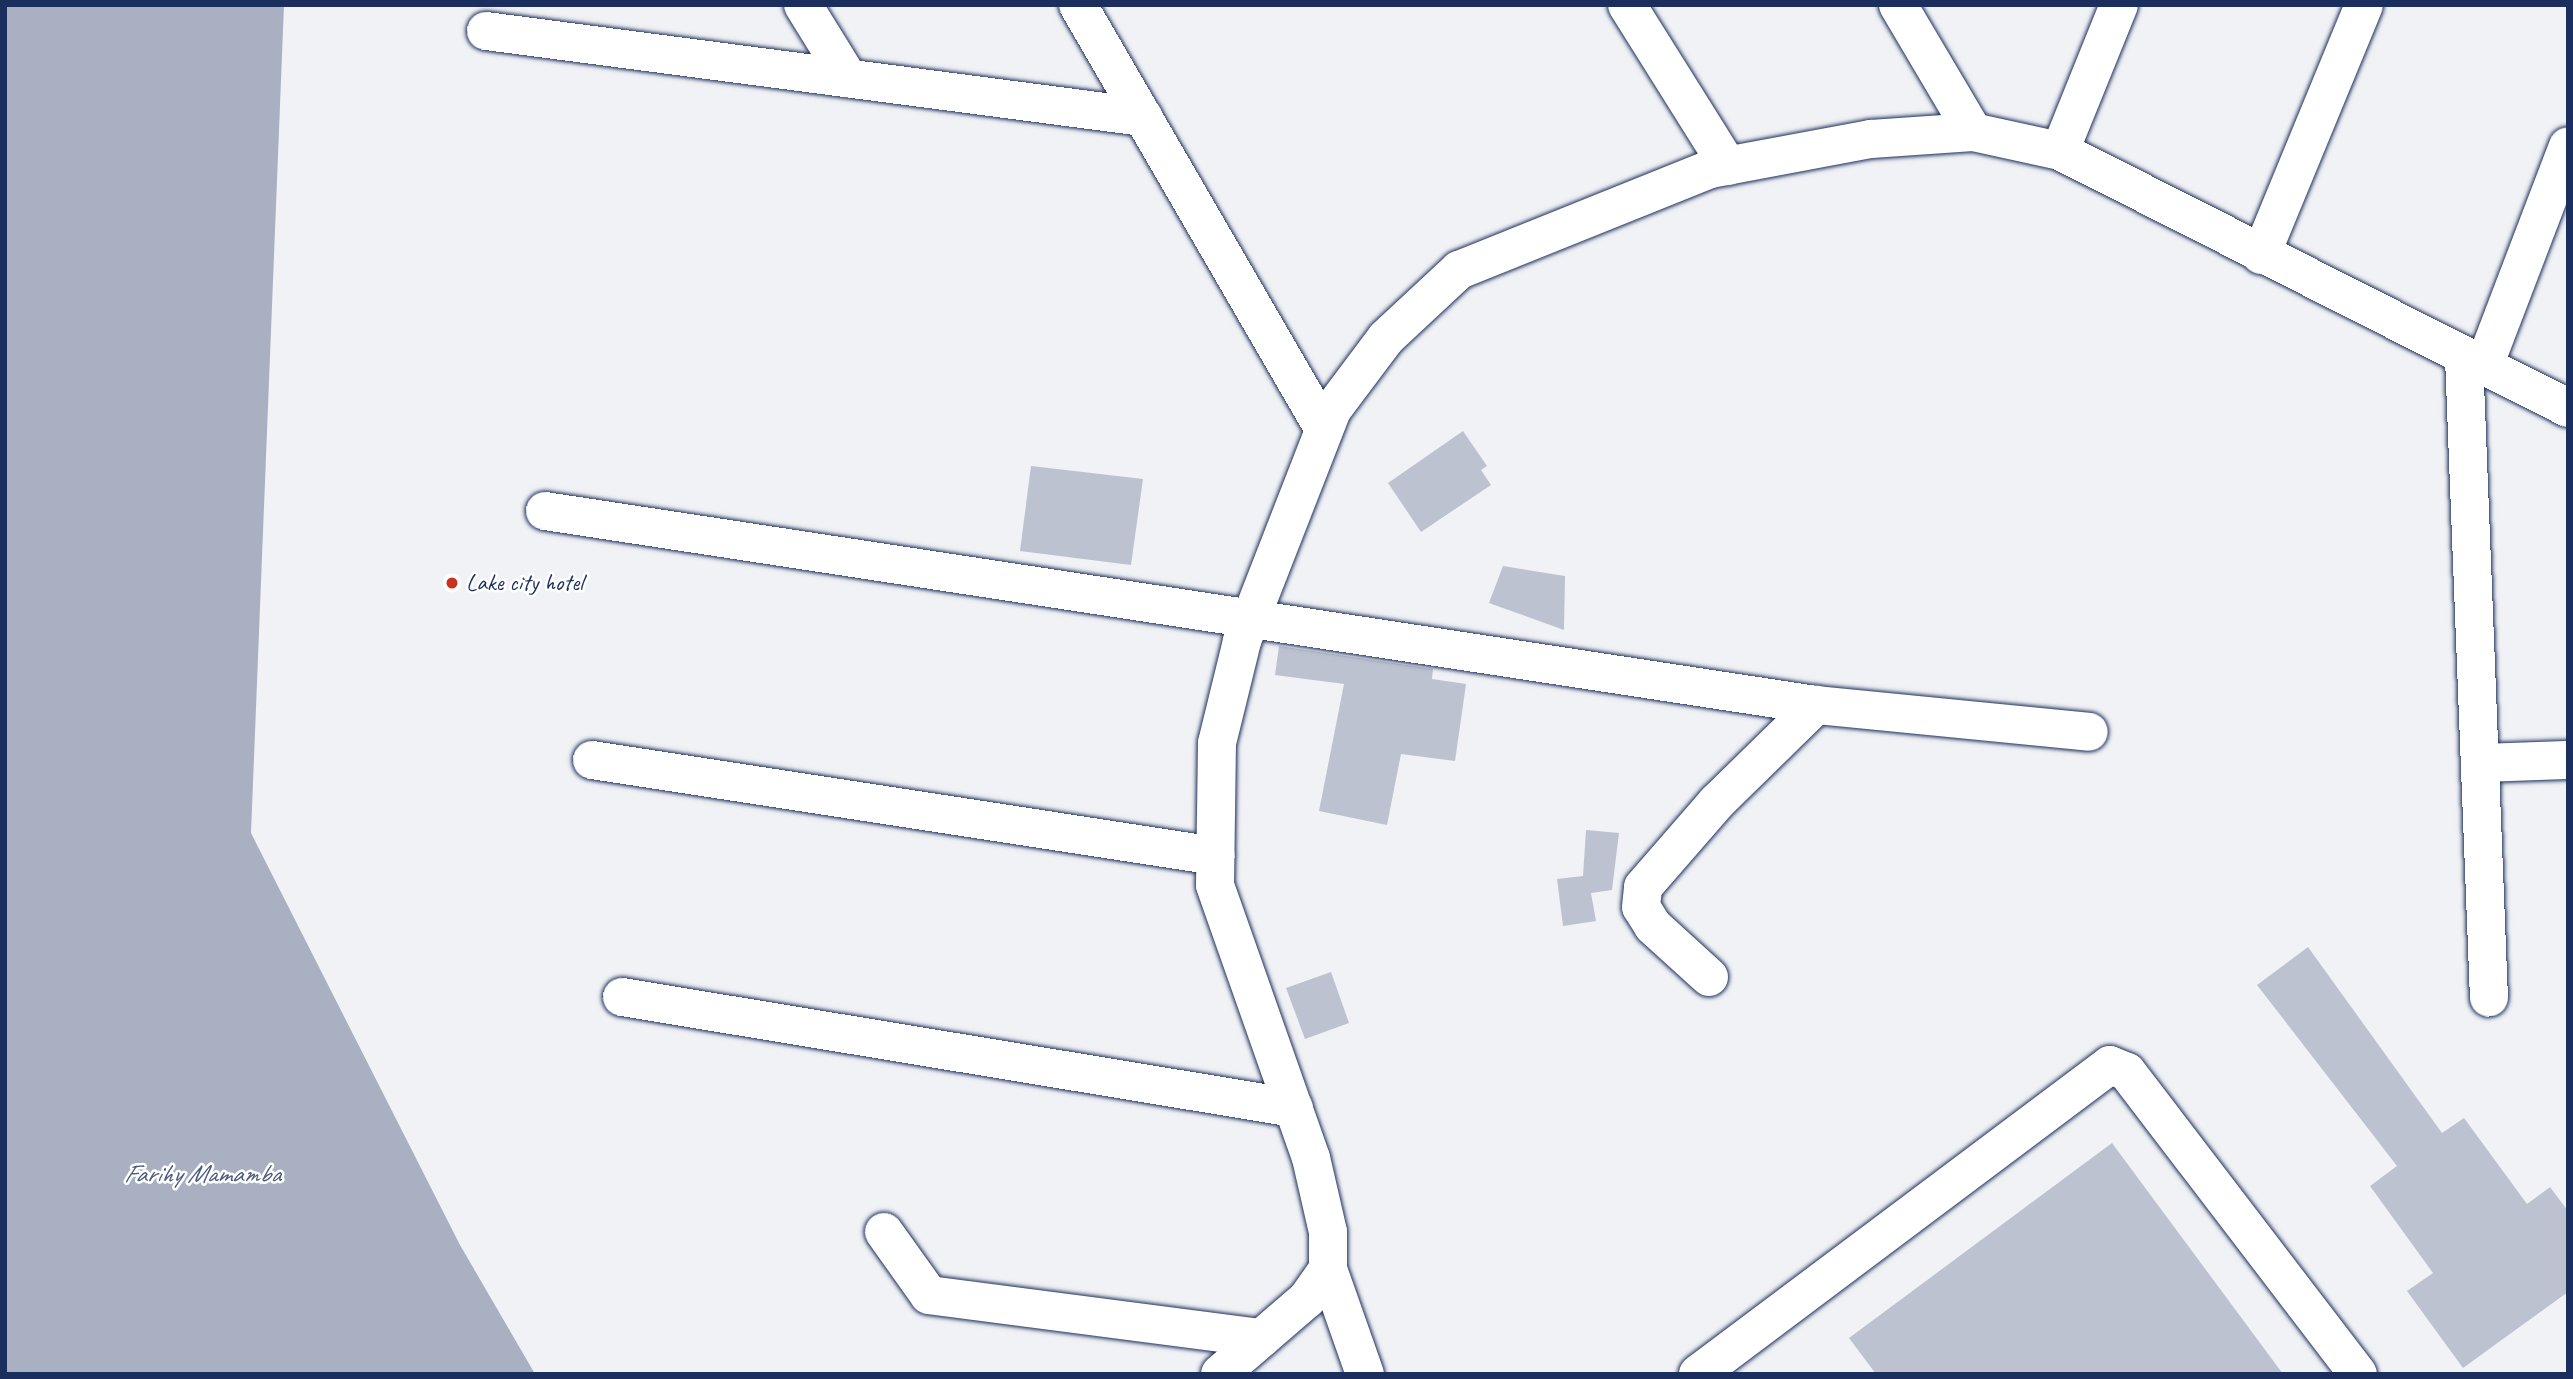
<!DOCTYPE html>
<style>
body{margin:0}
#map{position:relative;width:2573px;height:1379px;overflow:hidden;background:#f1f2f5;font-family:Caveat,sans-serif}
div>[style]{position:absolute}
.water>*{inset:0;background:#a8b0c2}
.building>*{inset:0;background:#bcc2d0}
.roads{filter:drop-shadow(0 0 2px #1b2f5e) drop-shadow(0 0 2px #1b2f5e)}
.minor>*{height:38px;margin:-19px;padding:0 19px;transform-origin:19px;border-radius:19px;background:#fff}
.dots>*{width:19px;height:19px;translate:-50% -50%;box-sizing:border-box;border:4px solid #fff;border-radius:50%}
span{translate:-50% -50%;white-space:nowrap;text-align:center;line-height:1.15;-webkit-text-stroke:5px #fff;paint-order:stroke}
.poi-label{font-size:24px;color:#1b2f5e}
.left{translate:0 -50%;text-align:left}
.water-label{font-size:26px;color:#4c5c81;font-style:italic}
.frame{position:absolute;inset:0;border:7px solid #1b2f5e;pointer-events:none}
</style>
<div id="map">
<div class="water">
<i style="clip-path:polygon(5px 5px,284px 5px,251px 833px,460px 1245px,535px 1374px,5px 1374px)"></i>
</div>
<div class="building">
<i style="clip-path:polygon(1463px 431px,1487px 466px,1481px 470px,1491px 485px,1421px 532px,1388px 483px)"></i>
<i style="clip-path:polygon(1031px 466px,1143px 479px,1131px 565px,1020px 551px)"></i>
<i style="clip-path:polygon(1503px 566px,1565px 576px,1564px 630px,1489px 603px)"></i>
<i style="clip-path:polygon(1279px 646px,1433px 669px,1432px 679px,1466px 684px,1455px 761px,1401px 754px,1387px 825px,1319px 811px,1344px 684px,1275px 675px)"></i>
<i style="clip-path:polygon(1586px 830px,1619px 833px,1612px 890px,1591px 893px,1596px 921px,1563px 926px,1557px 879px,1583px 876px)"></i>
<i style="clip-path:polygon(2308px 947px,2442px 1133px,2464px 1118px,2527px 1204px,2550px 1187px,2568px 1211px,2568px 1292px,2463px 1368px,2407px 1291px,2433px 1273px,2370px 1186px,2397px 1166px,2257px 985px)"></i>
<i style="clip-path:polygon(1331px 972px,1349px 1023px,1305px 1039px,1286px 988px)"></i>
<i style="clip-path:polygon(2112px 1143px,2283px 1374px,1876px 1374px,1849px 1338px)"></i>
</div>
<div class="roads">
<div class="minor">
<i style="left:803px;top:5px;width:86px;rotate:58.3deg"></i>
<i style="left:1078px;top:5px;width:490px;rotate:59.9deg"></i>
<i style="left:1627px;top:5px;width:190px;rotate:57.9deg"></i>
<i style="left:1898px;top:5px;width:147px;rotate:59.4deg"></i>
<i style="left:486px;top:31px;width:663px;rotate:7.46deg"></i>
<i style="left:2060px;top:151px;width:157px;rotate:-68deg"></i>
<i style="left:2261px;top:255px;width:270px;rotate:-67.6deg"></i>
<i style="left:2464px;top:357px;width:641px;rotate:87.77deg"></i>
<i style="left:2484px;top:366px;width:235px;rotate:-69.1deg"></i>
<i style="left:545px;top:511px;width:1286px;rotate:8.68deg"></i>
<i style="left:1816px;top:705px;width:274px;rotate:5.6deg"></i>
<i style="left:592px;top:760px;width:631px;rotate:8.75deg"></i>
<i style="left:2480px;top:763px;width:88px;rotate:-2deg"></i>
<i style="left:1709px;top:977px;width:76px;rotate:-137.7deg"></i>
<i style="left:1653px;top:926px;width:22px;rotate:-122deg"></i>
<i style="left:1641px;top:907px;width:20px;rotate:-84deg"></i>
<i style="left:1643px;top:887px;width:113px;rotate:-49deg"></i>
<i style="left:1717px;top:802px;width:139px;rotate:-44.4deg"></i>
<i style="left:622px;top:997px;width:681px;rotate:9.38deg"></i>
<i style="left:884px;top:1232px;width:77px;rotate:54.5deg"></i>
<i style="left:929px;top:1295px;width:335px;rotate:7.4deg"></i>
<i style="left:1328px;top:1269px;width:111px;rotate:70.6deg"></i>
<i style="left:1220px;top:1374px;width:115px;rotate:-40.8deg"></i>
<i style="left:1307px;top:1299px;width:37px;rotate:-55deg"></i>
<i style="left:1328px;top:1269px;width:37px;rotate:-90deg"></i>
<i style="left:1328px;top:1232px;width:76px;rotate:-102.9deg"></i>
<i style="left:1311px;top:1158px;width:289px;rotate:-109.4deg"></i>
<i style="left:1215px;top:885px;width:142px;rotate:-89.2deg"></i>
<i style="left:1217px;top:743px;width:105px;rotate:-76.2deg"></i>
<i style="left:1242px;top:641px;width:248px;rotate:-68.7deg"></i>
<i style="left:1332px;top:410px;width:90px;rotate:-53.1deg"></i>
<i style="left:1386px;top:338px;width:100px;rotate:-43deg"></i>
<i style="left:1459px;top:270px;width:271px;rotate:-21.9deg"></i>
<i style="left:1710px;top:169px;width:164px;rotate:-10.6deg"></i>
<i style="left:1871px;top:139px;width:102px;rotate:-3.9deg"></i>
<i style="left:1973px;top:132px;width:89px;rotate:12.3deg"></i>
<i style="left:2060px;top:151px;width:569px;rotate:26.84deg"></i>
<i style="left:1698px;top:1374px;width:515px;rotate:-36.87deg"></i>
<i style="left:2110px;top:1065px;width:18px;rotate:22deg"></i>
<i style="left:2127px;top:1072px;width:380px;rotate:52.6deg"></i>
</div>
</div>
<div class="dots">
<i style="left:452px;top:583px;background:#c8321e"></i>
</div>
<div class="poi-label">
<span class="left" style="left:466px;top:583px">Lake city hotel</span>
</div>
<div class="water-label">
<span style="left:202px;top:1174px">Farihy Mamamba</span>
</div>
<div class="frame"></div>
</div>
